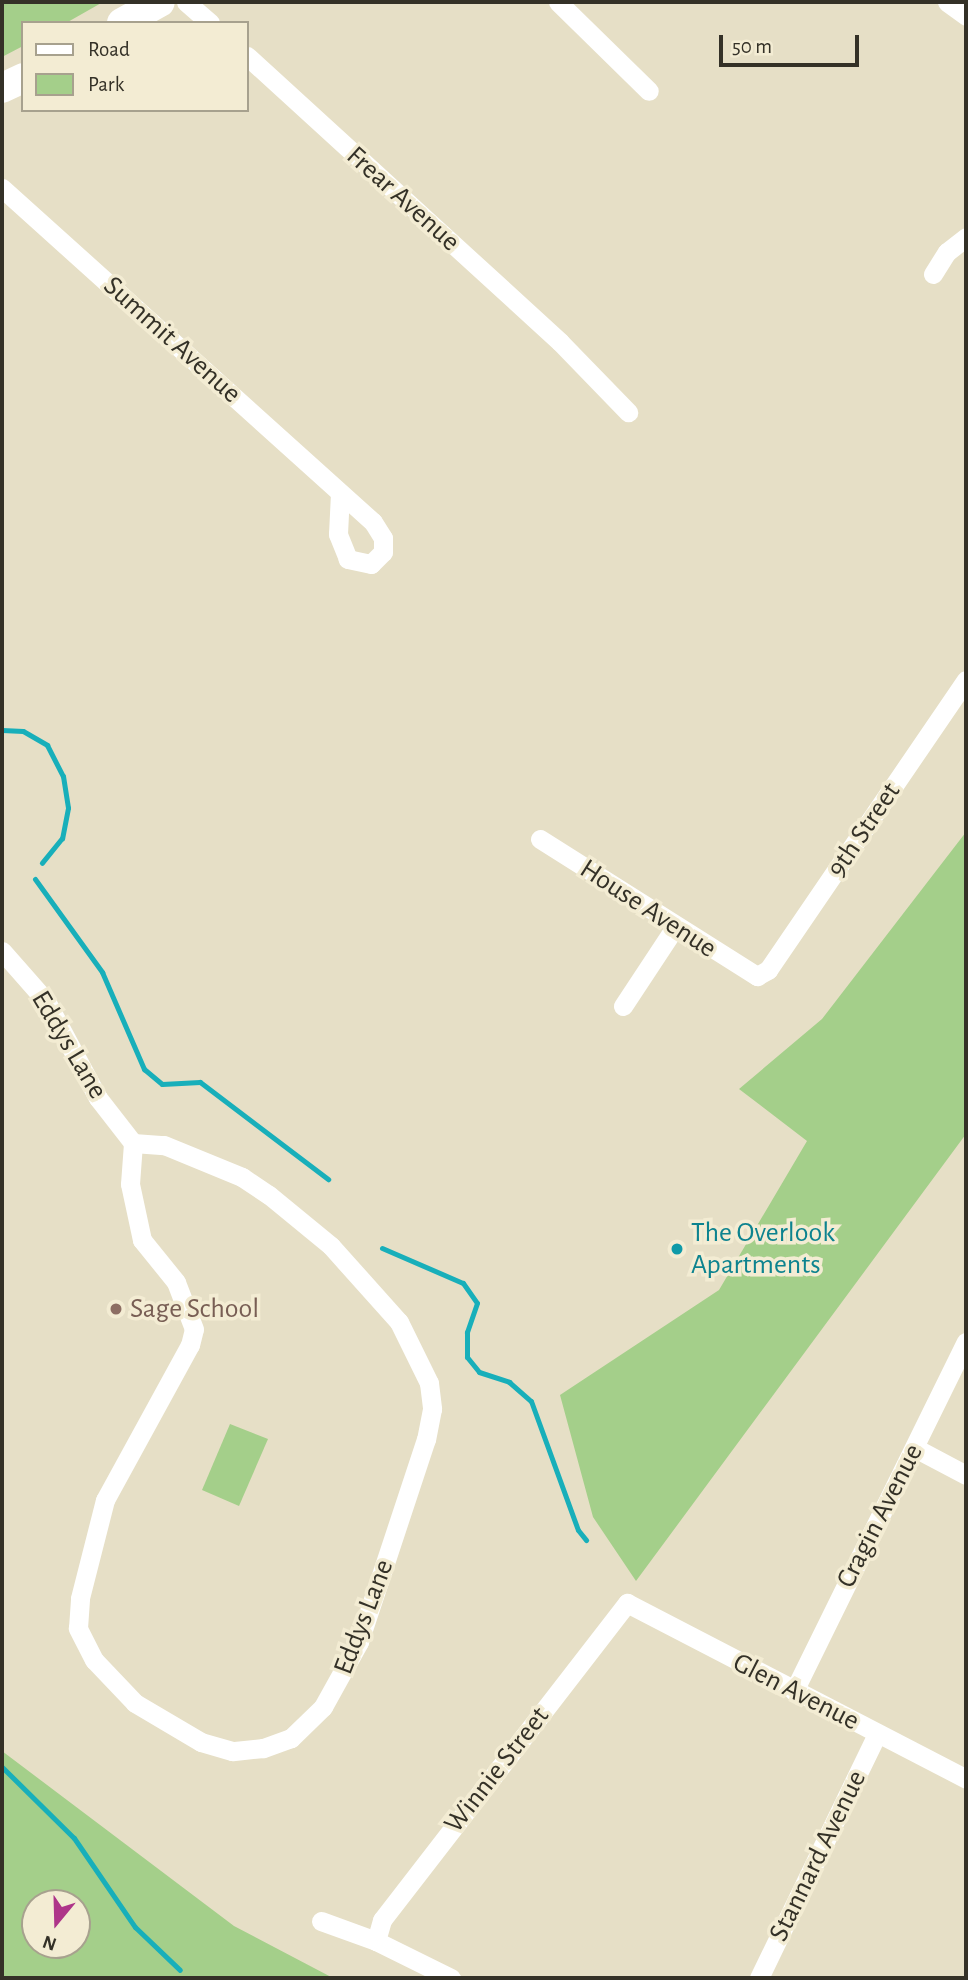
<!DOCTYPE html>
<style>
body{margin:0}
#map{position:relative;width:968px;height:1980px;overflow:hidden;background:#e6dfc6;font-family:"Alegreya Sans",sans-serif}
div>[style]{position:absolute}
.green>*{inset:0;background:#a4cf8a}
.stream>*{height:5px;margin:-2.5px;padding:0 2.5px;transform-origin:2.5px;border-radius:2.5px;background:#18afba}
.minor>*{height:19px;margin:-9.5px;padding:0 9.5px;transform-origin:9.5px;border-radius:9.5px;background:#fff}
.primary>*{height:30px;margin:-15px;padding:0 15px;transform-origin:15px;border-radius:15px;background:#fff}
.dots>*{width:19px;height:19px;translate:-50% -50%;box-sizing:border-box;border:4px solid #f3ecd3;border-radius:50%}
span{translate:-50% -50%;white-space:nowrap;text-align:center;line-height:1.15;-webkit-text-stroke:7px #f3ecd3;paint-order:stroke}
.street-label{font-size:28px;color:#343127}
.culture-label{font-size:28px;color:#0d838f}
.left{translate:0 -50%;text-align:left}
.education-label{font-size:28px;color:#785e54}
.frame{position:absolute;inset:0;border:4px solid #343127;pointer-events:none}
.legend{position:absolute;left:21px;top:21px;width:228px;height:91px;box-sizing:border-box;background:#f3ecd3;border:2px solid #a7a18e;margin:0;padding:9px 12px;list-style:none;font-size:21px;color:#343127}
.legend li{display:flex;align-items:center;gap:14px;height:35px}
.legend b{width:35px;border:2px solid #a7a18e}
.north{position:absolute;left:21px;top:1889px;width:70px;height:70px;box-sizing:border-box;background:#f3ecd3;border:2px solid #a7a18e;border-radius:50%;rotate:199deg;font-size:19px;font-weight:700;line-height:28px;text-align:center;color:#343127}
.north::after{content:'';display:block;margin:auto;width:24px;height:32px;background:#ae3589;clip-path:polygon(50% 0,100% 100%,50% 72%,0 100%)}
.scale{position:absolute;left:719px;top:35px;width:140px;height:32px;box-sizing:border-box;border:4px solid #343127;border-top:0;padding-left:9px;font-size:21px;line-height:24px;white-space:nowrap;color:#343127;-webkit-text-stroke:5px #f3ecd3;paint-order:stroke}
</style>
<div id="map">
<div class="green">
<i style="clip-path:polygon(2px 2px,103px 2px,66px 23px,23px 23px,23px 46px,2px 57px)"></i>
<i style="clip-path:polygon(966px 832px,966px 1134px,636px 1581px,593px 1517px,560px 1395px,719px 1290px,807px 1141px,739px 1089px,822px 1019px)"></i>
<i style="clip-path:polygon(230px 1424px,268px 1439px,239px 1506px,202px 1490px)"></i>
<i style="clip-path:polygon(evenodd,2px 1751px,234px 1926px,333px 1978px,2px 1978px,2px 1751px,77px 1903px,77px 1945px,35px 1945px,35px 1903px,77px 1903px)"></i>
</div>
<div class="stream">
<i style="left:2px;top:730px;width:21px;rotate:3deg"></i>
<i style="left:23px;top:731px;width:28px;rotate:30deg"></i>
<i style="left:47px;top:745px;width:35px;rotate:63deg"></i>
<i style="left:63px;top:776px;width:32px;rotate:81deg"></i>
<i style="left:68px;top:808px;width:31px;rotate:101deg"></i>
<i style="left:62px;top:838px;width:32px;rotate:129deg"></i>
<i style="left:35px;top:879px;width:115px;rotate:54.2deg"></i>
<i style="left:102px;top:972px;width:106px;rotate:66.6deg"></i>
<i style="left:144px;top:1069px;width:23px;rotate:40deg"></i>
<i style="left:162px;top:1084px;width:38px;rotate:-3deg"></i>
<i style="left:200px;top:1082px;width:161px;rotate:37.2deg"></i>
<i style="left:382px;top:1248px;width:88px;rotate:23.4deg"></i>
<i style="left:463px;top:1283px;width:24px;rotate:55deg"></i>
<i style="left:477px;top:1303px;width:31px;rotate:109deg"></i>
<i style="left:467px;top:1332px;width:25px;rotate:90deg"></i>
<i style="left:467px;top:1357px;width:19px;rotate:51deg"></i>
<i style="left:479px;top:1372px;width:32px;rotate:18deg"></i>
<i style="left:509px;top:1382px;width:29px;rotate:41deg"></i>
<i style="left:531px;top:1401px;width:137px;rotate:70deg"></i>
<i style="left:578px;top:1530px;width:13px;rotate:51deg"></i>
<i style="left:2px;top:1767px;width:101px;rotate:44.6deg"></i>
<i style="left:74px;top:1838px;width:108px;rotate:55.6deg"></i>
<i style="left:135px;top:1927px;width:62px;rotate:43.7deg"></i>
</div>
<div class="minor">
<i style="left:186px;top:2px;width:32px;rotate:41deg"></i>
<i style="left:558px;top:2px;width:127px;rotate:44.4deg"></i>
<i style="left:947px;top:2px;width:24px;rotate:36deg"></i>
<i style="left:247px;top:56px;width:424px;rotate:42.4deg"></i>
<i style="left:560px;top:342px;width:98px;rotate:45.8deg"></i>
<i style="left:2px;top:188px;width:499px;rotate:42deg"></i>
<i style="left:373px;top:522px;width:19px;rotate:58deg"></i>
<i style="left:383px;top:538px;width:14px;rotate:90deg"></i>
<i style="left:383px;top:552px;width:17px;rotate:135deg"></i>
<i style="left:371px;top:564px;width:24px;rotate:-168deg"></i>
<i style="left:348px;top:559px;width:27px;rotate:-112deg"></i>
<i style="left:338px;top:534px;width:41px;rotate:-87.2deg"></i>
<i style="left:933px;top:274px;width:26px;rotate:-58deg"></i>
<i style="left:947px;top:252px;width:24px;rotate:-38deg"></i>
<i style="left:540px;top:839px;width:257px;rotate:32.3deg"></i>
<i style="left:757px;top:976px;width:13px;rotate:-29deg"></i>
<i style="left:768px;top:970px;width:351px;rotate:-55.7deg"></i>
<i style="left:2px;top:951px;width:67px;rotate:48.7deg"></i>
<i style="left:46px;top:1001px;width:110px;rotate:61.8deg"></i>
<i style="left:98px;top:1098px;width:57px;rotate:52.1deg"></i>
<i style="left:623px;top:1006px;width:95px;rotate:-56.6deg"></i>
<i style="left:133px;top:1143px;width:31px;rotate:4deg"></i>
<i style="left:164px;top:1145px;width:84px;rotate:22.3deg"></i>
<i style="left:242px;top:1177px;width:32px;rotate:34deg"></i>
<i style="left:269px;top:1195px;width:80px;rotate:39.4deg"></i>
<i style="left:331px;top:1246px;width:102px;rotate:48.2deg"></i>
<i style="left:399px;top:1322px;width:68px;rotate:63.8deg"></i>
<i style="left:429px;top:1383px;width:26px;rotate:83deg"></i>
<i style="left:432px;top:1409px;width:31px;rotate:101deg"></i>
<i style="left:426px;top:1439px;width:214px;rotate:108.3deg"></i>
<i style="left:359px;top:1642px;width:74px;rotate:119deg"></i>
<i style="left:323px;top:1707px;width:45px;rotate:135.9deg"></i>
<i style="left:291px;top:1738px;width:30px;rotate:160deg"></i>
<i style="left:263px;top:1748px;width:31px;rotate:174deg"></i>
<i style="left:232px;top:1751px;width:32px;rotate:-164deg"></i>
<i style="left:201px;top:1742px;width:77px;rotate:-149.4deg"></i>
<i style="left:135px;top:1703px;width:59px;rotate:-133.6deg"></i>
<i style="left:94px;top:1660px;width:36px;rotate:-117deg"></i>
<i style="left:78px;top:1628px;width:30px;rotate:-86deg"></i>
<i style="left:80px;top:1598px;width:101px;rotate:-75.7deg"></i>
<i style="left:105px;top:1500px;width:177px;rotate:-61.3deg"></i>
<i style="left:190px;top:1345px;width:16px;rotate:-76deg"></i>
<i style="left:194px;top:1329px;width:50px;rotate:-111deg"></i>
<i style="left:176px;top:1282px;width:54px;rotate:-129deg"></i>
<i style="left:142px;top:1240px;width:57px;rotate:-102.1deg"></i>
<i style="left:130px;top:1184px;width:41px;rotate:-85.8deg"></i>
<i style="left:915px;top:1448px;width:58px;rotate:27.9deg"></i>
<i style="left:794px;top:1691px;width:389px;rotate:-63.8deg"></i>
<i style="left:321px;top:1921px;width:59px;rotate:20deg"></i>
<i style="left:376px;top:1941px;width:84px;rotate:26.3deg"></i>
<i style="left:376px;top:1941px;width:22px;rotate:-74deg"></i>
<i style="left:382px;top:1920px;width:401px;rotate:-52.3deg"></i>
<i style="left:627px;top:1603px;width:382px;rotate:27.4deg"></i>
<i style="left:759px;top:1978px;width:271px;rotate:-64.2deg"></i>
</div>
<div class="primary">
<i style="left:122px;top:23px;width:43px;rotate:-28.9deg"></i>
<i style="left:2px;top:88px;width:23px;rotate:-25deg"></i>
</div>
<div class="dots">
<i style="left:677px;top:1249px;background:#0f9aa8"></i>
<i style="left:116px;top:1309px;background:#8d6e63"></i>
</div>
<div class="street-label">
<span style="left:403px;top:199px;rotate:42deg">Frear Avenue</span>
<span style="left:172px;top:340px;rotate:42deg">Summit Avenue</span>
<span style="left:864px;top:830px;rotate:-56deg">9th Street</span>
<span style="left:648px;top:909px;rotate:33deg">House Avenue</span>
<span style="left:69px;top:1045px;rotate:59deg">Eddys Lane</span>
<span style="left:880px;top:1516px;rotate:-63deg">Cragin Avenue</span>
<span style="left:364px;top:1617px;rotate:-69deg">Eddys Lane</span>
<span style="left:796px;top:1692px;rotate:27deg">Glen Avenue</span>
<span style="left:497px;top:1770px;rotate:-52deg">Winnie Street</span>
<span style="left:818px;top:1856px;rotate:-64deg">Stannard Avenue</span>
</div>
<div class="culture-label">
<span class="left" style="left:691px;top:1249px">The Overlook<br>Apartments</span>
</div>
<div class="education-label">
<span class="left" style="left:130px;top:1309px">Sage School</span>
</div>
<div class="frame"></div>
<ul class="legend">
<li><b style="height:9px;background:#fff"></b>Road</li>
<li><b style="height:19px;background:#a4cf8a"></b>Park</li>
</ul>
<div class="north">N</div>
<div class="scale">50 m</div>
</div>
